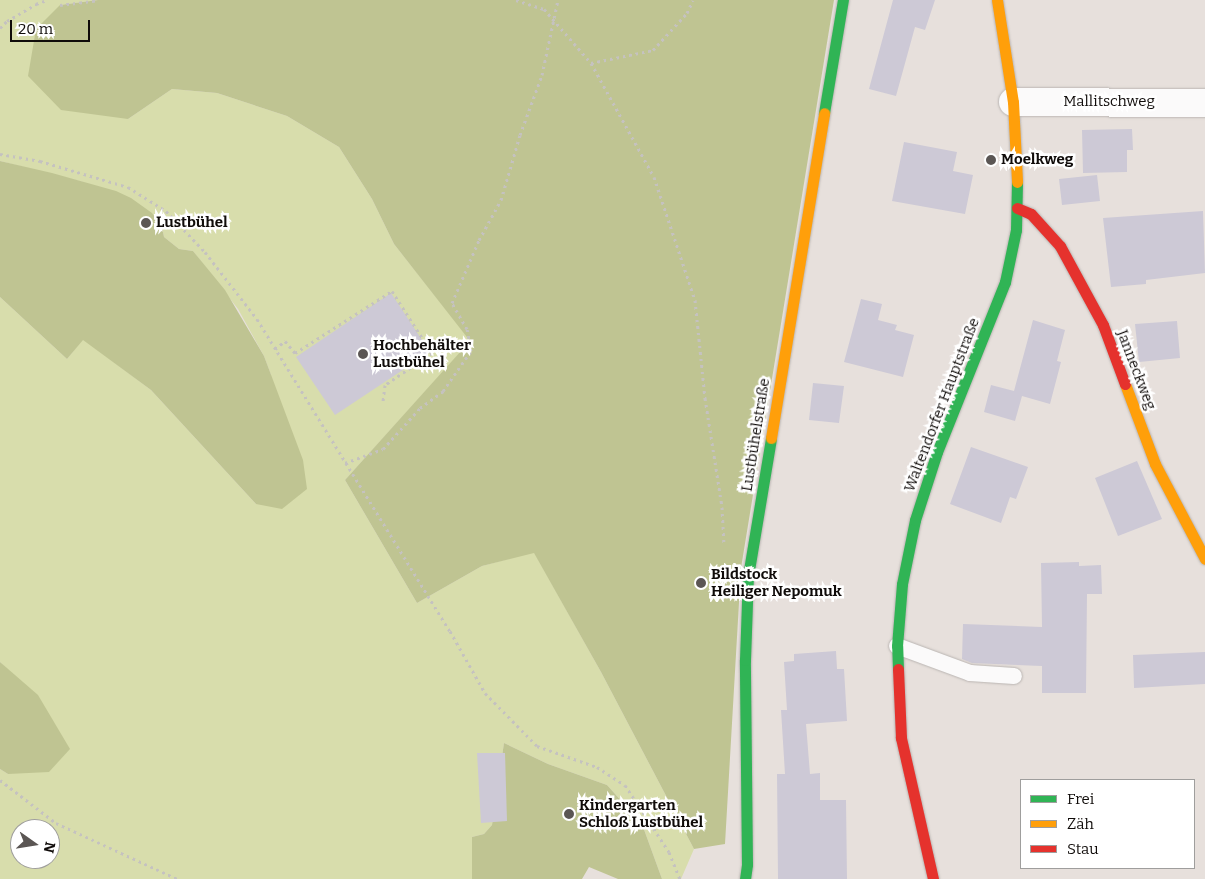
<!DOCTYPE html>
<meta charset="utf-8">
<style>
body{margin:0}
#map{position:relative;width:1205px;height:879px;overflow:hidden;background:#e7e0dc;font-family:Bitter,serif}
div>[style]{position:absolute}
.green>*{inset:0;background:#d8ddac}
.forest>*{inset:0;background:#bfc492}
.building>*{inset:0;background:#cdc9d6}
.path>*{height:3px;margin-top:-1.5px;transform-origin:0;background:repeating-linear-gradient(90deg,#c5c2c0 0 2.5px,transparent 0 6.5px)}
.roads{filter:drop-shadow(0 0 1px #bab5b2) drop-shadow(0 0 1px #bab5b2)}
.lane>*{height:16px;margin:-8px;padding:0 8px;transform-origin:8px;border-radius:8px;background:#fbfafa}
.street>*{height:28px;margin:-14px;padding:0 14px;transform-origin:14px;border-radius:14px;background:#fbfafa}
.fast>*{height:11px;margin:-5.5px;padding:0 5.5px;transform-origin:5.5px;border-radius:5.5px;background:#30b455}
.slow>*{height:11px;margin:-5.5px;padding:0 5.5px;transform-origin:5.5px;border-radius:5.5px;background:#ff9f0a}
.jam>*{height:11px;margin:-5.5px;padding:0 5.5px;transform-origin:5.5px;border-radius:5.5px;background:#e5322d}
.dots>*{width:14px;height:14px;translate:-50% -50%;box-sizing:border-box;border:2px solid #fff;border-radius:50%}
span{translate:-50% -50%;white-space:nowrap;text-align:center;line-height:1.15;-webkit-text-stroke:5px #fff;paint-order:stroke}
.street-label{font-size:15px;color:#100c0a}
.poi-label{font-size:15px;color:#100c0a;font-weight:700}
.left{translate:0 -50%;text-align:left}
.legend{position:absolute;left:1020px;top:779px;width:175px;height:90px;box-sizing:border-box;background:#fff;border:1px solid #9f9e9d;margin:0;padding:6px 9px;list-style:none;font-size:15px;color:#100c0a}
.legend li{display:flex;align-items:center;gap:10px;height:25px}
.legend b{width:25px;border:1px solid #9f9e9d}
.north{position:absolute;left:10px;top:819px;width:50px;height:50px;box-sizing:border-box;background:#fff;border:1px solid #9f9e9d;border-radius:50%;rotate:103deg;font-size:14px;font-weight:700;line-height:20px;text-align:center;color:#100c0a}
.north::after{content:'';display:block;margin:auto;width:18px;height:22px;background:#5b5654;clip-path:polygon(50% 0,100% 100%,50% 72%,0 100%)}
.scale{position:absolute;left:10px;top:20px;width:80px;height:22px;box-sizing:border-box;border:2px solid #100c0a;border-top:0;padding-left:6px;font-size:15px;line-height:18px;white-space:nowrap;color:#100c0a;-webkit-text-stroke:4px #fff;paint-order:stroke}
</style>
<div id="map">
<div class="green">
<i style="clip-path:polygon(evenodd,0 0,98px 0,60px 5px,128px 119px,172px 89px,217px 93px,287px 116px,339px 147px,372px 199px,394px 244px,471px 341px,345px 480px,417px 603px,482px 566px,534px 552px,601px 672px,694px 849px,681px 879px,662px 879px,642px 824px,607px 785px,548px 764px,504px 743px,492px 825px,484px 834px,472px 837px,472px 879px,0 879px,0 769px,8px 774px,15px 677px,0 662px,0 297px,67px 359px,83px 339px,151px 390px,256px 504px,271px 375px,264px 356px,238px 309px,193px 251px,179px 249px,164px 237px,162px 227px,83px 182px,0 161px,0 0,20px 829px,50px 829px,50px 859px,20px 859px,20px 829px)"></i>
</div>
<div class="forest">
<i style="clip-path:polygon(98px 0,834px 0,741px 568px,725px 844px,694px 849px,601px 672px,534px 553px,482px 566px,417px 603px,345px 480px,470px 341px,394px 244px,372px 199px,339px 147px,287px 116px,217px 93px,172px 89px,128px 119px,61px 110px,28px 76px,36px 29px,60px 5px)"></i>
<i style="clip-path:polygon(0 161px,52px 173px,116px 191px,131px 198px,152px 213px,162px 227px,164px 237px,179px 249px,193px 251px,225px 290px,264px 356px,303px 460px,307px 489px,282px 509px,256px 504px,151px 390px,83px 340px,67px 359px,0 297px)"></i>
<i style="clip-path:polygon(0 662px,38px 695px,70px 749px,49px 772px,8px 774px,0 769px)"></i>
<i style="clip-path:polygon(504px 743px,548px 764px,607px 785px,642px 824px,662px 879px,618px 879px,589px 867px,582px 879px,472px 879px,472px 837px,484px 834px,492px 825px)"></i>
</div>
<div class="building">
<i style="clip-path:polygon(893px 0,935px 0,925px 30px,915px 27px,896px 96px,869px 89px)"></i>
<i style="clip-path:polygon(1132px 129px,1133px 150px,1127px 150px,1127px 172px,1083px 173px,1082px 130px)"></i>
<i style="clip-path:polygon(904px 142px,957px 152px,953px 171px,973px 175px,965px 214px,892px 201px)"></i>
<i style="clip-path:polygon(1097px 175px,1100px 201px,1062px 205px,1059px 179px)"></i>
<i style="clip-path:polygon(1203px 211px,1205px 273px,1146px 280px,1146px 284px,1111px 287px,1103px 218px)"></i>
<i style="clip-path:polygon(391px 293px,430px 352px,335px 415px,296px 357px)"></i>
<i style="clip-path:polygon(861px 299px,882px 304px,878px 320px,897px 325px,895px 330px,914px 335px,903px 377px,844px 362px)"></i>
<i style="clip-path:polygon(1033px 320px,1065px 330px,1057px 361px,1061px 362px,1050px 404px,1022px 396px,1015px 421px,984px 412px,991px 385px,1014px 391px)"></i>
<i style="clip-path:polygon(1177px 321px,1180px 358px,1139px 362px,1135px 324px)"></i>
<i style="clip-path:polygon(813px 383px,844px 386px,839px 423px,809px 420px)"></i>
<i style="clip-path:polygon(971px 447px,1028px 467px,1016px 499px,1010px 497px,1001px 523px,950px 504px)"></i>
<i style="clip-path:polygon(1137px 461px,1162px 519px,1118px 536px,1095px 478px)"></i>
<i style="clip-path:polygon(1079px 562px,1079px 566px,1101px 565px,1102px 594px,1087px 594px,1086px 693px,1042px 693px,1042px 666px,972px 663px,962px 659px,963px 624px,1042px 627px,1041px 563px)"></i>
<i style="clip-path:polygon(836px 651px,837px 669px,844px 669px,847px 721px,806px 724px,810px 774px,820px 773px,820px 800px,846px 800px,847px 879px,778px 879px,777px 774px,785px 774px,781px 710px,787px 710px,784px 662px,794px 661px,794px 654px)"></i>
<i style="clip-path:polygon(1205px 652px,1205px 684px,1134px 688px,1133px 655px)"></i>
<i style="clip-path:polygon(477px 753px,505px 753px,507px 821px,481px 823px)"></i>
</div>
<div class="path">
<i style="left:516px;top:0;width:29px;rotate:18deg"></i>
<i style="left:544px;top:9px;width:72px;rotate:49deg"></i>
<i style="left:591px;top:63px;width:130px;rotate:61.1deg"></i>
<i style="left:654px;top:177px;width:130px;rotate:71.6deg"></i>
<i style="left:695px;top:300px;width:99px;rotate:84.2deg"></i>
<i style="left:705px;top:398px;width:110px;rotate:81.1deg"></i>
<i style="left:722px;top:507px;width:37px;rotate:87deg"></i>
<i style="left:60px;top:5px;width:38px;rotate:-7deg"></i>
<i style="left:0;top:28px;width:10px;rotate:-45deg"></i>
<i style="left:7px;top:21px;width:34px;rotate:-30deg"></i>
<i style="left:36px;top:4px;width:12px;rotate:-20deg"></i>
<i style="left:591px;top:63px;width:63px;rotate:-11.8deg"></i>
<i style="left:653px;top:50px;width:50px;rotate:-47.4deg"></i>
<i style="left:687px;top:13px;width:14px;rotate:-65deg"></i>
<i style="left:0;top:154px;width:41px;rotate:9.9deg"></i>
<i style="left:40px;top:161px;width:92px;rotate:16.5deg"></i>
<i style="left:128px;top:187px;width:45px;rotate:32.3deg"></i>
<i style="left:166px;top:211px;width:57px;rotate:46.4deg"></i>
<i style="left:205px;top:252px;width:85px;rotate:52.2deg"></i>
<i style="left:257px;top:319px;width:367px;rotate:58.3deg"></i>
<i style="left:450px;top:631px;width:71px;rotate:60.6deg"></i>
<i style="left:485px;top:693px;width:74px;rotate:45.5deg"></i>
<i style="left:537px;top:746px;width:64px;rotate:19.3deg"></i>
<i style="left:597px;top:767px;width:33px;rotate:33deg"></i>
<i style="left:625px;top:785px;width:80px;rotate:56.7deg"></i>
<i style="left:669px;top:852px;width:29px;rotate:68deg"></i>
<i style="left:275px;top:349px;width:13px;rotate:-39deg"></i>
<i style="left:285px;top:341px;width:16px;rotate:50deg"></i>
<i style="left:295px;top:353px;width:115px;rotate:-32.6deg"></i>
<i style="left:392px;top:291px;width:74px;rotate:57.2deg"></i>
<i style="left:432px;top:353px;width:57px;rotate:145.8deg"></i>
<i style="left:385px;top:385px;width:16px;rotate:97deg"></i>
<i style="left:345px;top:463px;width:40px;rotate:-20.2deg"></i>
<i style="left:383px;top:449px;width:55px;rotate:-47.9deg"></i>
<i style="left:420px;top:408px;width:29px;rotate:-36deg"></i>
<i style="left:443px;top:391px;width:49px;rotate:-55deg"></i>
<i style="left:471px;top:351px;width:22px;rotate:-100deg"></i>
<i style="left:467px;top:329px;width:30px;rotate:-120deg"></i>
<i style="left:452px;top:303px;width:69px;rotate:-66.8deg"></i>
<i style="left:479px;top:240px;width:46px;rotate:-61.2deg"></i>
<i style="left:501px;top:200px;width:68px;rotate:-73.7deg"></i>
<i style="left:520px;top:135px;width:64px;rotate:-69.9deg"></i>
<i style="left:542px;top:75px;width:77px;rotate:-78deg"></i>
<i style="left:0;top:780px;width:71px;rotate:37.5deg"></i>
<i style="left:56px;top:823px;width:134px;rotate:24.7deg"></i>
</div>
<div class="roads">
<div class="lane">
<i style="left:897px;top:646px;width:78px;rotate:20.3deg"></i>
<i style="left:970px;top:673px;width:44px;rotate:3.9deg"></i>
</div>
<div class="street">
<i style="left:1013px;top:102px;width:192px;rotate:0.3deg"></i>
</div>
<div class="fast">
<i style="left:824px;top:113px;width:115px;rotate:-80.5deg"></i>
<i style="left:898px;top:669px;width:23px;rotate:-92deg"></i>
<i style="left:897px;top:646px;width:62px;rotate:-85.4deg"></i>
<i style="left:902px;top:584px;width:65px;rotate:-78.5deg"></i>
<i style="left:915px;top:520px;width:71px;rotate:-72.1deg"></i>
<i style="left:937px;top:452px;width:183px;rotate:-68.2deg"></i>
<i style="left:1005px;top:282px;width:53px;rotate:-78.1deg"></i>
<i style="left:1016px;top:230px;width:48px;rotate:-88.8deg"></i>
<i style="left:745px;top:879px;width:15px;rotate:-82deg"></i>
<i style="left:747px;top:864px;width:204px;rotate:-90.6deg"></i>
<i style="left:745px;top:660px;width:84px;rotate:-88deg"></i>
<i style="left:748px;top:576px;width:140px;rotate:-80.5deg"></i>
</div>
<div class="slow">
<i style="left:997px;top:0;width:103px;rotate:81.1deg"></i>
<i style="left:1013px;top:102px;width:80px;rotate:87.1deg"></i>
<i style="left:1125px;top:384px;width:85px;rotate:69.4deg"></i>
<i style="left:1155px;top:464px;width:107px;rotate:62.2deg"></i>
<i style="left:771px;top:438px;width:329px;rotate:-80.7deg"></i>
</div>
<div class="jam">
<i style="left:1017px;top:208px;width:15px;rotate:23deg"></i>
<i style="left:1031px;top:214px;width:43px;rotate:47.8deg"></i>
<i style="left:1060px;top:246px;width:90px;rotate:61.4deg"></i>
<i style="left:1103px;top:325px;width:63px;rotate:69.6deg"></i>
<i style="left:898px;top:669px;width:69px;rotate:87.5deg"></i>
<i style="left:901px;top:738px;width:145px;rotate:77.2deg"></i>
</div>
</div>
<div class="dots">
<i style="left:991px;top:160px;background:#5b5654"></i>
<i style="left:146px;top:223px;background:#5b5654"></i>
<i style="left:363px;top:354px;background:#5b5654"></i>
<i style="left:701px;top:583px;background:#5b5654"></i>
<i style="left:569px;top:814px;background:#5b5654"></i>
</div>
<div class="street-label">
<span style="left:1109px;top:102px">Mallitschweg</span>
<span style="left:1136px;top:370px;rotate:69deg">Janneckweg</span>
<span style="left:942px;top:405px;rotate:-69deg">Waltendorfer Hauptstraße</span>
<span style="left:756px;top:435px;rotate:-81deg">Lustbühelstraße</span>
</div>
<div class="poi-label">
<span class="left" style="left:1001px;top:160px">Moelkweg</span>
<span class="left" style="left:156px;top:223px">Lustbühel</span>
<span class="left" style="left:373px;top:354px">Hochbehälter<br>Lustbühel</span>
<span class="left" style="left:711px;top:583px">Bildstock<br>Heiliger Nepomuk</span>
<span class="left" style="left:579px;top:814px">Kindergarten<br>Schloß Lustbühel</span>
</div>
<ul class="legend">
<li><b style="height:6px;background:#30b455"></b>Frei</li>
<li><b style="height:6px;background:#ff9f0a"></b>Zäh</li>
<li><b style="height:6px;background:#e5322d"></b>Stau</li>
</ul>
<div class="north">N</div>
<div class="scale">20 m</div>
</div>
